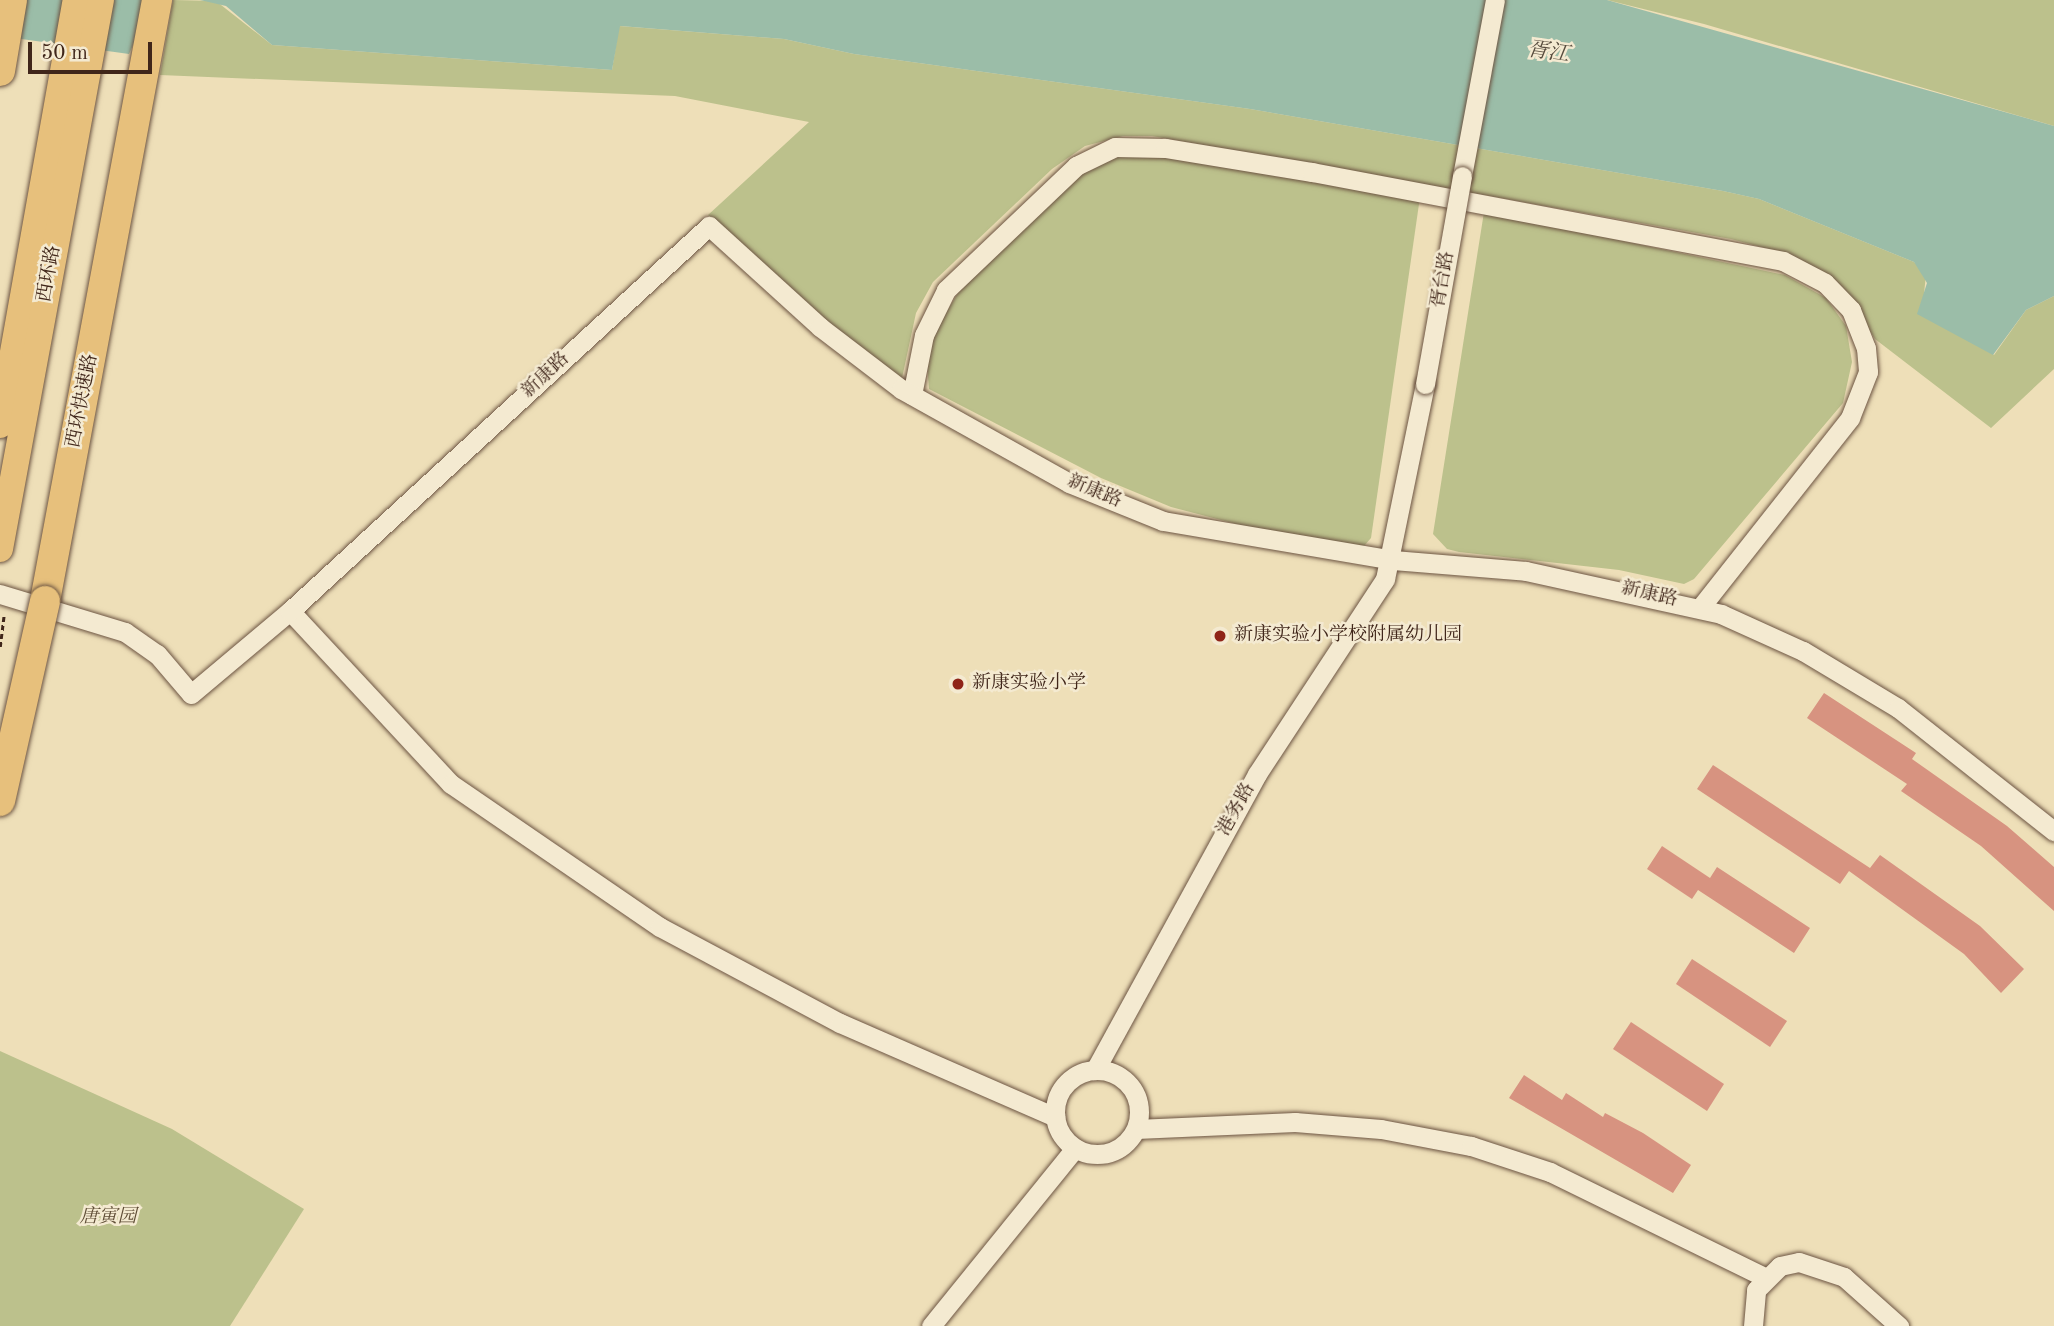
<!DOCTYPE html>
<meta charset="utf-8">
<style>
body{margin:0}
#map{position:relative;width:2054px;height:1326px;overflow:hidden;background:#eedfb8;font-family:"Old Standard TT","Noto Serif SC",serif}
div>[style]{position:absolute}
.green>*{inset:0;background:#bcc18c}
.water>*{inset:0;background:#9bbda8}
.building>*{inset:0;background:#d79380}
.path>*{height:2.5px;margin-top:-1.25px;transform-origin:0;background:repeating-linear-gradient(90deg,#40261a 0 5px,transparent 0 8.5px)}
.roads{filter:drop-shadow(0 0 2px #6c5442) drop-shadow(0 0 2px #6c5442)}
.minor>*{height:19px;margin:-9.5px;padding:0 9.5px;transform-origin:9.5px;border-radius:9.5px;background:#f4ead1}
.minor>.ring{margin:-9.5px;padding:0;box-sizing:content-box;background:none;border:19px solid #f4ead1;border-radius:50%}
.major>*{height:26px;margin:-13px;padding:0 13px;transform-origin:13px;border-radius:13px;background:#e7c07c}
.highway>*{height:30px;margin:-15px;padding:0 15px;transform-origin:15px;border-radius:15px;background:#e7c07c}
.bridges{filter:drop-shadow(0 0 2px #6c5442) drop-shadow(0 0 2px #6c5442)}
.minor-bridge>*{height:19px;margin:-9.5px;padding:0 9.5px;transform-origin:9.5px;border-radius:9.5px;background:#f4ead1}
.highway-bridge>*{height:30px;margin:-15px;padding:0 15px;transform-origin:15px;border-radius:15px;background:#e7c07c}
.dots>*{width:19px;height:19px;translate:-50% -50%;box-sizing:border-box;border:4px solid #f4ead1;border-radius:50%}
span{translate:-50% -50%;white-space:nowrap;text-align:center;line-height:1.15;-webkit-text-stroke:5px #f4ead1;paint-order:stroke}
.street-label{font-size:19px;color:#40261a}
.poi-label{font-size:19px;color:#40261a}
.left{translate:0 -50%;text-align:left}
.park-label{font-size:19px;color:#5f4d36;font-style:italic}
.water-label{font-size:21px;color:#574c3e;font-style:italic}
.scale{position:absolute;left:28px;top:42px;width:124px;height:32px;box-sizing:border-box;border:4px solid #40261a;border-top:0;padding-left:9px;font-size:21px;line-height:24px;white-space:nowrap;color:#40261a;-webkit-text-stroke:5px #f4ead1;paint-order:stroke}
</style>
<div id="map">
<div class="green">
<i style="clip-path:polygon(173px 0,216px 1px,272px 45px,612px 70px,619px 26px,784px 39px,854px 54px,1250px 109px,1723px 191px,1759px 199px,1914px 262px,1926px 274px,1924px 294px,1994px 355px,2026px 310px,2054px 296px,2054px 369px,1991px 428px,1875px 339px,1837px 281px,1791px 255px,1731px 239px,1152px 136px,1123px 136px,1085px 146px,1052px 169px,933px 282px,916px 313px,902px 378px,829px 323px,708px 215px,809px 122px,675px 96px,160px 75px)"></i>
<i style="clip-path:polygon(1607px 0,2054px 0,2054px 126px,1704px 24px)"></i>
<i style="clip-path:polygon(1144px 154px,1420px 197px,1371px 538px,1364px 546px,1333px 549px,1171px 507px,1101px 478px,929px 389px,927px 362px,935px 331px,964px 283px,1079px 171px,1110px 156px)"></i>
<i style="clip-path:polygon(1484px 212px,1785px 275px,1826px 298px,1846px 326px,1852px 362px,1843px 403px,1694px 579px,1684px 584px,1619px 570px,1459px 552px,1447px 549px,1433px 534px)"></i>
<i style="clip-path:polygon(0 1051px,172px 1129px,304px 1209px,230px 1326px,0 1326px)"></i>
</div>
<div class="water">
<i style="clip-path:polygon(0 0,170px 0,145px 18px,129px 54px,0 36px)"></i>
<i style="clip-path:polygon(200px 0,1607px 0,2054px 126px,2054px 296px,2026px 310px,1993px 355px,1917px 314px,1927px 283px,1914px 262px,1759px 199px,1723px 191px,1250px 109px,854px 54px,784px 39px,620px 26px,612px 70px,272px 45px,226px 6px)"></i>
</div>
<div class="building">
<i style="clip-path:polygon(1824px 693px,1916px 753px,1912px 759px,2007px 826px,2054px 867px,2054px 911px,1981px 846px,1901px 791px,1907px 784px,1807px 718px)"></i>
<i style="clip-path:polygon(1713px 765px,1870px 868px,1880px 855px,1980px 926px,2024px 969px,2001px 993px,1964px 954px,1849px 871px,1840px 884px,1697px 789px)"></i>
<i style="clip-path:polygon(1662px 846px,1710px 878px,1717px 867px,1810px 928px,1794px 953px,1698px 890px,1692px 899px,1647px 869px)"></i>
<i style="clip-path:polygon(1692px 959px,1787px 1021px,1770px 1047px,1676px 984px)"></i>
<i style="clip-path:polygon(1631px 1022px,1724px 1084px,1707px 1111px,1613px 1049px)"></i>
<i style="clip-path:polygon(1524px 1075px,1562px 1100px,1566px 1093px,1603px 1117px,1605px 1113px,1643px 1133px,1691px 1165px,1673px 1193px,1509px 1098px)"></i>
</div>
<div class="path">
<i style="left:0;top:647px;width:32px;rotate:-83deg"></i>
</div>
<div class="roads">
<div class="minor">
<i style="left:1462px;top:176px;width:179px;rotate:-79.4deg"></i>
<i style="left:912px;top:395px;width:61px;rotate:-78.7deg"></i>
<i style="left:924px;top:335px;width:50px;rotate:-63.9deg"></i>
<i style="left:946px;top:290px;width:180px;rotate:-43.6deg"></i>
<i style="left:1076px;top:166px;width:43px;rotate:-26deg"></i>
<i style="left:1115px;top:147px;width:50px;rotate:1.1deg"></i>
<i style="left:1165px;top:148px;width:149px;rotate:9.3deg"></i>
<i style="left:1312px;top:172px;width:479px;rotate:10.7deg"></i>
<i style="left:1783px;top:261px;width:47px;rotate:27.6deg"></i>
<i style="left:1825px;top:283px;width:37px;rotate:46deg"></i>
<i style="left:1851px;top:310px;width:41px;rotate:68.5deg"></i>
<i style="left:1866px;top:348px;width:24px;rotate:85deg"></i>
<i style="left:1868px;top:372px;width:49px;rotate:111.4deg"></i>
<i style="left:1850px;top:418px;width:242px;rotate:128.3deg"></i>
<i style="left:0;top:594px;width:131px;rotate:16.9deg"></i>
<i style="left:125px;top:632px;width:39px;rotate:35deg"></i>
<i style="left:157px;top:654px;width:52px;rotate:49.6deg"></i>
<i style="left:191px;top:694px;width:129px;rotate:-40deg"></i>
<i style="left:290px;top:611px;width:236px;rotate:47.1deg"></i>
<i style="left:451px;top:784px;width:253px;rotate:34.4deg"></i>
<i style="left:660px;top:927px;width:204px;rotate:28.1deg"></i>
<i style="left:840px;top:1023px;width:235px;rotate:23.6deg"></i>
<i style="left:290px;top:611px;width:569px;rotate:-42.58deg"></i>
<i style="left:709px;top:226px;width:150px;rotate:42.3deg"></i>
<i style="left:820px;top:327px;width:102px;rotate:37.4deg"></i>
<i style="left:901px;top:389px;width:193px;rotate:29.2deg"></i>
<i style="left:1069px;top:483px;width:101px;rotate:22deg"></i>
<i style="left:1163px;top:521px;width:233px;rotate:9.6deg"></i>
<i style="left:1393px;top:560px;width:133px;rotate:4.7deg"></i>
<i style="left:1526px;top:571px;width:200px;rotate:12.4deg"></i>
<i style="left:1721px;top:614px;width:90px;rotate:24.3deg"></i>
<i style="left:1803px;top:651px;width:111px;rotate:31deg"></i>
<i style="left:1898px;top:708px;width:199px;rotate:38.3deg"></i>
<i style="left:1095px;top:1070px;width:337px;rotate:-61.3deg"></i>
<i style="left:1257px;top:774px;width:233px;rotate:-56.7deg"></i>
<i style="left:1385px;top:579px;width:199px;rotate:-78.4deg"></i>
<i class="ring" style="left:1055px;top:1070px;width:65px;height:65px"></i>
<i style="left:1136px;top:1129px;width:159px;rotate:-2.5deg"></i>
<i style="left:1295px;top:1122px;width:86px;rotate:4.7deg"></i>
<i style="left:1381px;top:1129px;width:92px;rotate:10.7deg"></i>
<i style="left:1471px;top:1146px;width:83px;rotate:18.2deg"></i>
<i style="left:1550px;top:1172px;width:241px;rotate:26.1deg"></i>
<i style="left:931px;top:1326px;width:229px;rotate:-51deg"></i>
<i style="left:1753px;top:1326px;width:36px;rotate:-85deg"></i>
<i style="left:1756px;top:1290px;width:34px;rotate:-45deg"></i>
<i style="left:1780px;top:1266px;width:19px;rotate:-12deg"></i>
<i style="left:1799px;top:1262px;width:47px;rotate:18.4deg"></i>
<i style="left:1844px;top:1277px;width:74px;rotate:41.7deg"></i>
</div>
<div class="major">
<i style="left:0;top:425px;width:432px;rotate:-79.9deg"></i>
<i style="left:0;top:549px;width:558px;rotate:-79.58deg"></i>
</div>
<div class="highway">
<i style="left:0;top:71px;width:72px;rotate:-80.4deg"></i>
<i style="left:45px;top:601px;width:611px;rotate:-79.44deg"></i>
</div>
</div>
<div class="bridges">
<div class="minor-bridge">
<i style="left:1425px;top:384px;width:211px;rotate:-79.9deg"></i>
</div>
<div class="highway-bridge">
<i style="left:0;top:801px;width:205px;rotate:-77.3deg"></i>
</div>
</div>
<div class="dots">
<i style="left:1220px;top:636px;background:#8f2418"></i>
<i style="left:958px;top:684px;background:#8f2418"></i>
</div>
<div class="street-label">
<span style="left:50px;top:274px;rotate:-80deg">西环路</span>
<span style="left:1444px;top:280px;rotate:-80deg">胥台路</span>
<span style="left:546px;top:376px;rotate:-43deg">新康路</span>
<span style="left:83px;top:401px;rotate:-79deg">西环快速路</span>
<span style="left:1094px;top:492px;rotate:23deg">新康路</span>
<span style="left:1649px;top:595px;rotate:13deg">新康路</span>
<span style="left:1237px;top:810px;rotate:-61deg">港务路</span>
</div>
<div class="poi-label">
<span class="left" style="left:1234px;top:636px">新康实验小学校附属幼儿园</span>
<span class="left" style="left:972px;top:684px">新康实验小学</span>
</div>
<div class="park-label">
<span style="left:108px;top:1218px">唐寅园</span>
</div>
<div class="water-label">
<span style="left:1548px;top:53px;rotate:8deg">胥江</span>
</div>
<div class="scale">50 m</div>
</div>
